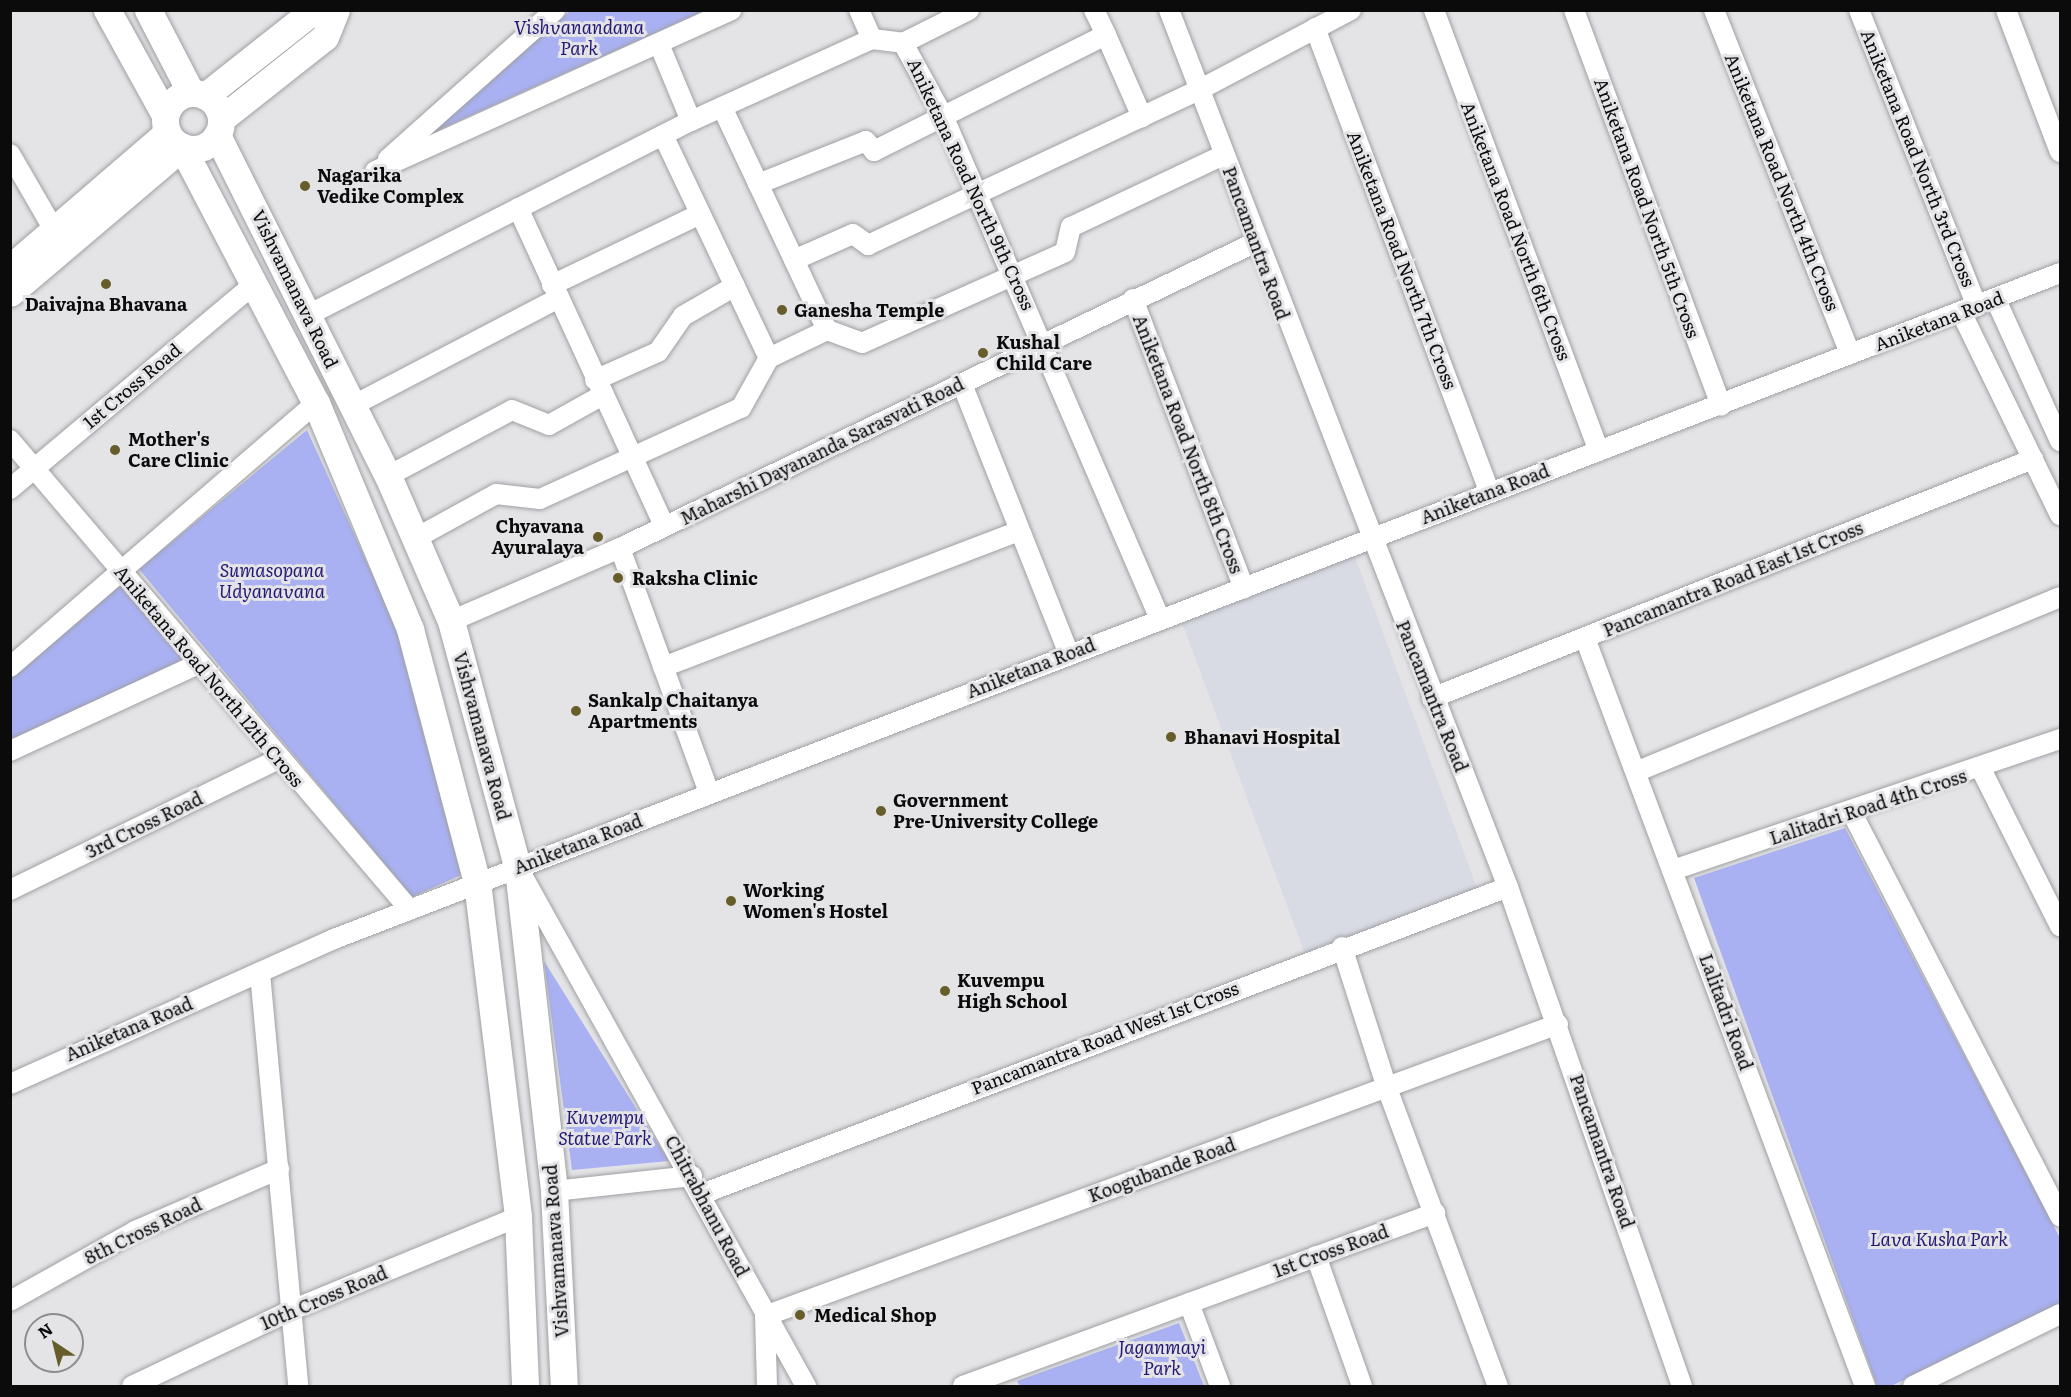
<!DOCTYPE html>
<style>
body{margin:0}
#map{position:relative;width:2071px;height:1397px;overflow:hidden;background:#e4e4e7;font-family:Literata,serif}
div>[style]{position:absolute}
.built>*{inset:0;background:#d8dae4}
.green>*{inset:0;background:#a9b1f2}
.roads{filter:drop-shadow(0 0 2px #9fa0a3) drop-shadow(0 0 2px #9fa0a3)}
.minor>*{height:20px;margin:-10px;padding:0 10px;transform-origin:10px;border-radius:10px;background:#fff}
.secondary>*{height:27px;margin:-13.5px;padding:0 13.5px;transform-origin:13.5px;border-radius:13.5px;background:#fff}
.secondary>.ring{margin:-13.5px;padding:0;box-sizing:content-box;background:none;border:27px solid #fff;border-radius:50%}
.dots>*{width:16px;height:16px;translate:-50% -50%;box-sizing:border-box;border:3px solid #e4e4e7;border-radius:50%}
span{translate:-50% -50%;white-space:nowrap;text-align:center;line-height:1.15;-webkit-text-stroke:6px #e4e4e7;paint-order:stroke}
.park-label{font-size:18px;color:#241875;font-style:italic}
.street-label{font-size:18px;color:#0b0b0c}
.poi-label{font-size:18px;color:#0b0b0c;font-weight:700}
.left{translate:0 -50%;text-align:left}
.right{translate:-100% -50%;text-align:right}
.frame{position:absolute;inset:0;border:12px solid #0b0b0c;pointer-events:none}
.north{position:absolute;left:24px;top:1313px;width:60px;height:60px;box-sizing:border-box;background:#e4e4e7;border:2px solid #8d8d8f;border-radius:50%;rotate:325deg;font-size:16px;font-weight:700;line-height:24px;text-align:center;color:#0b0b0c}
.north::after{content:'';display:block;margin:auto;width:21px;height:27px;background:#675d2a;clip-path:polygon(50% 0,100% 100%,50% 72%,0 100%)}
</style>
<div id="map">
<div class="built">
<i style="clip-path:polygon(1354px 554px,1477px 888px,1305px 954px,1181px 620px)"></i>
</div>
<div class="green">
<i style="clip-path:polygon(570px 11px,704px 11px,425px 136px)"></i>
<i style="clip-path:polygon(307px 430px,398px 631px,461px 875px,412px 897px,139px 569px)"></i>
<i style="clip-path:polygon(117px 578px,187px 663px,11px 742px,11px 677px)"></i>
<i style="clip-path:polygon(1845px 828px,2060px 1238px,2060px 1307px,1891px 1386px,1877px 1386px,1694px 878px)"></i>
<i style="clip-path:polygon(544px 961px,669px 1161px,572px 1170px)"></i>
<i style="clip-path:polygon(1179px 1323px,1204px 1386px,1020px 1386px,1017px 1381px)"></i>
</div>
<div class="roads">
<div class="minor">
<i style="left:859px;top:10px;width:32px;rotate:66deg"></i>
<i style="left:1094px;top:10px;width:28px;rotate:64deg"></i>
<i style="left:1169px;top:10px;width:940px;rotate:68.87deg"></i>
<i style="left:1508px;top:887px;width:528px;rotate:70.78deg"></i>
<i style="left:1434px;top:10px;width:471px;rotate:69.5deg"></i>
<i style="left:1574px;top:10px;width:422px;rotate:69.6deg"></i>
<i style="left:1714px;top:10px;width:370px;rotate:68.4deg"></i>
<i style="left:1859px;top:10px;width:319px;rotate:68.3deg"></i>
<i style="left:2006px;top:10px;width:152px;rotate:69.2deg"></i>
<i style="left:1315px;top:28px;width:495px;rotate:69.4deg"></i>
<i style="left:872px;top:39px;width:31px;rotate:7deg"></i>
<i style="left:903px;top:43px;width:85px;rotate:61.3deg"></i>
<i style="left:944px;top:118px;width:546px;rotate:66.68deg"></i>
<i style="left:903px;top:43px;width:74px;rotate:-26.6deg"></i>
<i style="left:659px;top:44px;width:83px;rotate:67.4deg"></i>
<i style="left:722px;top:107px;width:246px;rotate:64.8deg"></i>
<i style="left:827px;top:330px;width:37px;rotate:20deg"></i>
<i style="left:862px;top:343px;width:222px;rotate:-24.1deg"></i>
<i style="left:1065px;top:252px;width:26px;rotate:-77deg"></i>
<i style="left:1071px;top:227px;width:168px;rotate:-25.3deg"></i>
<i style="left:663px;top:135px;width:247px;rotate:64.6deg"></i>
<i style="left:10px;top:154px;width:88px;rotate:59.9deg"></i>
<i style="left:388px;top:159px;width:224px;rotate:-41.7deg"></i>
<i style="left:375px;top:171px;width:391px;rotate:-24.3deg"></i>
<i style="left:758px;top:184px;width:116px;rotate:-21.7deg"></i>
<i style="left:866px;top:141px;width:13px;rotate:51deg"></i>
<i style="left:874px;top:151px;width:259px;rotate:-26.6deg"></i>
<i style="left:1106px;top:35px;width:90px;rotate:66.3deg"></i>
<i style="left:518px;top:208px;width:350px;rotate:65.3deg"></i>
<i style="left:794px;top:260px;width:64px;rotate:-23.8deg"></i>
<i style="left:853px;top:234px;width:19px;rotate:36deg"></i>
<i style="left:868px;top:245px;width:365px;rotate:-25.1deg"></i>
<i style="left:1199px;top:90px;width:172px;rotate:-27.8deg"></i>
<i style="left:552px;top:285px;width:164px;rotate:-25.6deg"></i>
<i style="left:1133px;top:299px;width:310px;rotate:69deg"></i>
<i style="left:1996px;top:300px;width:155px;rotate:65.6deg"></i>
<i style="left:1961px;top:312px;width:226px;rotate:64deg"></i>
<i style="left:310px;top:314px;width:427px;rotate:-26.9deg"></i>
<i style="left:691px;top:121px;width:199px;rotate:-24.4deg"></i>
<i style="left:595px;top:380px;width:69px;rotate:-24deg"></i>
<i style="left:658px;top:352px;width:44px;rotate:-55.2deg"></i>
<i style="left:683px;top:316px;width:60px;rotate:-30deg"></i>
<i style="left:962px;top:384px;width:290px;rotate:68.4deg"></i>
<i style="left:352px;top:406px;width:233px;rotate:-27.6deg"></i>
<i style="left:10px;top:440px;width:617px;rotate:49.6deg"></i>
<i style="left:388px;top:476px;width:140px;rotate:-28deg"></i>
<i style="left:512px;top:410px;width:40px;rotate:22deg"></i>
<i style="left:549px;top:425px;width:62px;rotate:-29.1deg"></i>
<i style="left:10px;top:489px;width:319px;rotate:-40deg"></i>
<i style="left:416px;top:538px;width:91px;rotate:-28.8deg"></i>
<i style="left:496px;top:494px;width:44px;rotate:6.5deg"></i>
<i style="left:540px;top:499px;width:221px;rotate:-24.4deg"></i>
<i style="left:741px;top:408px;width:57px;rotate:-60.8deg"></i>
<i style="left:769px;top:358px;width:64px;rotate:-25.8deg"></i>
<i style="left:620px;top:548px;width:260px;rotate:70deg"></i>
<i style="left:451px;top:621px;width:184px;rotate:-23.4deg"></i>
<i style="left:620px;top:548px;width:704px;rotate:-25.69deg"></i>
<i style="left:1585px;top:638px;width:799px;rotate:69.48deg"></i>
<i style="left:10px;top:667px;width:404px;rotate:-40.8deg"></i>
<i style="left:663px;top:667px;width:381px;rotate:-20.9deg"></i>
<i style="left:1432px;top:698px;width:647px;rotate:-21.69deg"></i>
<i style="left:10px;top:751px;width:207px;rotate:-24.8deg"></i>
<i style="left:1981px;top:769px;width:176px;rotate:63.3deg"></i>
<i style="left:1638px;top:771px;width:456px;rotate:-22.4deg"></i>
<i style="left:1852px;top:813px;width:454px;rotate:62.7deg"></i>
<i style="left:1673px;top:870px;width:409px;rotate:-18.7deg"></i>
<i style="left:522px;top:875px;width:585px;rotate:60.94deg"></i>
<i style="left:10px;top:890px;width:298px;rotate:-26deg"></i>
<i style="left:1342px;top:947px;width:148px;rotate:72.3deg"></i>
<i style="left:1387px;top:1088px;width:318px;rotate:69.6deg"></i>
<i style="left:260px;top:973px;width:415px;rotate:84.7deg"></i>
<i style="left:10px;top:1084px;width:355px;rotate:-24.1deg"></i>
<i style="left:334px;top:939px;width:1850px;rotate:-21.1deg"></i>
<i style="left:554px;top:1191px;width:139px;rotate:-6.2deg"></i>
<i style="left:702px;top:1194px;width:862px;rotate:-20.85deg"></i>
<i style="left:1316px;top:1256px;width:138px;rotate:70.5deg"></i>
<i style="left:10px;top:1301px;width:143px;rotate:-29.2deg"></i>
<i style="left:135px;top:1231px;width:157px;rotate:-23.3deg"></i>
<i style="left:1189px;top:1303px;width:89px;rotate:69.5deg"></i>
<i style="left:132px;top:1386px;width:177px;rotate:-25.4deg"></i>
<i style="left:292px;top:1310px;width:244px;rotate:-22.4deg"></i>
<i style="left:767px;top:1386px;width:70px;rotate:-91.6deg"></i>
<i style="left:765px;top:1316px;width:845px;rotate:-20.21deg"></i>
<i style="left:963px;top:1386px;width:503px;rotate:-20.13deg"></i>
<i style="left:1913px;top:1386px;width:164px;rotate:-26.1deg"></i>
</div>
<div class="secondary">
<i style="left:107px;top:10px;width:120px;rotate:61.1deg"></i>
<i style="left:148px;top:10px;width:93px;rotate:62.6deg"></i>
<i class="ring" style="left:165px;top:93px;width:29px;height:29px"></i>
<i style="left:205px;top:96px;width:139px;rotate:-38.3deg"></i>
<i style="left:221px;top:119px;width:132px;rotate:-38.3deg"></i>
<i style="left:325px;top:37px;width:29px;rotate:-68deg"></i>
<i style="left:217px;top:135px;width:381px;rotate:63.4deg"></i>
<i style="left:388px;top:476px;width:158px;rotate:66.5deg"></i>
<i style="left:451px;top:621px;width:257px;rotate:74.9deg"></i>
<i style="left:518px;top:869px;width:324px;rotate:83.6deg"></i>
<i style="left:554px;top:1191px;width:195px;rotate:87.1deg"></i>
<i style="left:10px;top:268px;width:207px;rotate:-40.7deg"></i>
<i style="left:10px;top:293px;width:226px;rotate:-40.3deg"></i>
<i style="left:182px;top:147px;width:289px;rotate:62.4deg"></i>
<i style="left:316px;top:403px;width:245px;rotate:67.4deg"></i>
<i style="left:410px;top:629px;width:262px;rotate:75.2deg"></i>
<i style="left:477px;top:882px;width:337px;rotate:83deg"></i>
<i style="left:518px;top:1217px;width:169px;rotate:87.6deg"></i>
</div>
</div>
<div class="dots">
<i style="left:305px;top:186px;background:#675d2a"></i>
<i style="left:106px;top:284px;background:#675d2a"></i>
<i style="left:782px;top:310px;background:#675d2a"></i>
<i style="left:983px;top:353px;background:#675d2a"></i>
<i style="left:115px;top:450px;background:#675d2a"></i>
<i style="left:598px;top:537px;background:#675d2a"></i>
<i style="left:618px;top:578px;background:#675d2a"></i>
<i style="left:576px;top:711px;background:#675d2a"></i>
<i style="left:1171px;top:737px;background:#675d2a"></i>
<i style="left:881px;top:811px;background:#675d2a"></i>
<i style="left:731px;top:901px;background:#675d2a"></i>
<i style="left:945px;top:991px;background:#675d2a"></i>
<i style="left:800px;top:1315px;background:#675d2a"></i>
</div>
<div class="park-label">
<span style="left:579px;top:38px">Vishvanandana<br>Park</span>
<span style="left:272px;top:581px">Sumasopana<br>Udyanavana</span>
<span style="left:605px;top:1128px">Kuvempu<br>Statue Park</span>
<span style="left:1939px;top:1239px">Lava Kusha Park</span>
<span style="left:1162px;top:1358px">Jaganmayi<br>Park</span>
</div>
<div class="street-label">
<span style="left:1918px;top:158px;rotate:68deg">Aniketana Road North 3rd Cross</span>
<span style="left:1782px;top:182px;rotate:68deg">Aniketana Road North 4th Cross</span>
<span style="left:971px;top:184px;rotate:65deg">Aniketana Road North 9th Cross</span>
<span style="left:1647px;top:208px;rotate:70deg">Aniketana Road North 5th Cross</span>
<span style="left:1516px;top:231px;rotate:69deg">Aniketana Road North 6th Cross</span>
<span style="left:1256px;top:243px;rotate:70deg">Pancamantra Road</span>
<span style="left:1402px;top:260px;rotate:69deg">Aniketana Road North 7th Cross</span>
<span style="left:295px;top:289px;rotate:64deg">Vishvamanava Road</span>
<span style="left:1939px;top:321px;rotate:-21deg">Aniketana Road</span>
<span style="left:132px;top:386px;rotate:-40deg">1st Cross Road</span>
<span style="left:1188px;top:444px;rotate:69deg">Aniketana Road North 8th Cross</span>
<span style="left:822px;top:451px;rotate:-26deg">Maharshi Dayananda Sarasvati Road</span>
<span style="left:1485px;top:494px;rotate:-21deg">Aniketana Road</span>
<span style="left:1733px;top:579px;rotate:-22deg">Pancamantra Road East 1st Cross</span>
<span style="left:1031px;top:668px;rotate:-21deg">Aniketana Road</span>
<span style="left:209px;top:676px;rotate:50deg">Aniketana Road North 12th Cross</span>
<span style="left:1432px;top:696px;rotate:68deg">Pancamantra Road</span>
<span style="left:482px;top:736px;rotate:75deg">Vishvamanava Road</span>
<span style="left:1868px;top:807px;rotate:-18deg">Lalitadri Road 4th Cross</span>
<span style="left:144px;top:825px;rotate:-26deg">3rd Cross Road</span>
<span style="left:578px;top:844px;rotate:-21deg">Aniketana Road</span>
<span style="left:1726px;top:1012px;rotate:70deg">Lalitadri Road</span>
<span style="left:129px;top:1029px;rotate:-23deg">Aniketana Road</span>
<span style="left:1105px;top:1038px;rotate:-21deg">Pancamantra Road West 1st Cross</span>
<span style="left:1602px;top:1151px;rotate:71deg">Pancamantra Road</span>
<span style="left:1162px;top:1170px;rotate:-20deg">Koogubande Road</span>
<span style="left:707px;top:1206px;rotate:62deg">Chitrabhanu Road</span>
<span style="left:143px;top:1231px;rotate:-26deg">8th Cross Road</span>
<span style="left:556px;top:1251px;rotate:-94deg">Vishvamanava Road</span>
<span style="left:1331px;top:1251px;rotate:-20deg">1st Cross Road</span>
<span style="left:324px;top:1298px;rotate:-23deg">10th Cross Road</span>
</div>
<div class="poi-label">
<span class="left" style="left:317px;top:186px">Nagarika<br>Vedike Complex</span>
<span style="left:106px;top:304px">Daivajna Bhavana</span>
<span class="left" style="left:794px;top:310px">Ganesha Temple</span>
<span class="left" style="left:996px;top:353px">Kushal<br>Child Care</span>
<span class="left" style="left:128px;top:450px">Mother's<br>Care Clinic</span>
<span class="right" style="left:584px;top:537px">Chyavana<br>Ayuralaya</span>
<span class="left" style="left:632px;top:578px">Raksha Clinic</span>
<span class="left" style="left:588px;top:711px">Sankalp Chaitanya<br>Apartments</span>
<span class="left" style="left:1184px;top:737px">Bhanavi Hospital</span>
<span class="left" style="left:893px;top:811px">Government<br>Pre-University College</span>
<span class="left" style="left:743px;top:901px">Working<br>Women's Hostel</span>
<span class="left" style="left:957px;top:991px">Kuvempu<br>High School</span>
<span class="left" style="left:814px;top:1315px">Medical Shop</span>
</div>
<div class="frame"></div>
<div class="north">N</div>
</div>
